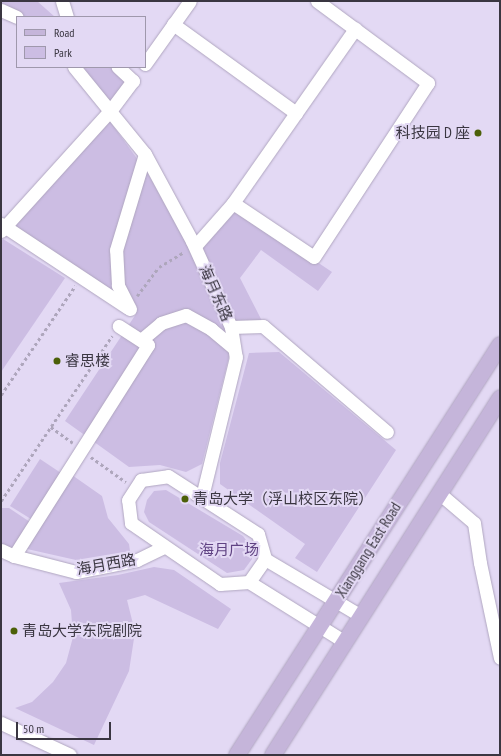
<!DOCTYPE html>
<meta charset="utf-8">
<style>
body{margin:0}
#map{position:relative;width:501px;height:756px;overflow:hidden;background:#e3d9f4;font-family:"PT Sans Narrow","Noto Sans SC",sans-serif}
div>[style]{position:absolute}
.green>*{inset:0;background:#ccbde3}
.path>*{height:2.5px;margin-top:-1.25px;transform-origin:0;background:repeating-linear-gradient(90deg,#aea6bc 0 3px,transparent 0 6px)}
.roads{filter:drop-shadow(0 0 1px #b0a6c0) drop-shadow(0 0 1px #b0a6c0)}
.minor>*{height:13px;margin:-6.5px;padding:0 6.5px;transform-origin:6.5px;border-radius:6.5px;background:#fff}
.major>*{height:16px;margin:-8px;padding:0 8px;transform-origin:8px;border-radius:8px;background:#c5b5da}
.dots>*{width:11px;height:11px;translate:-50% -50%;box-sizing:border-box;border:2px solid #e3d9f4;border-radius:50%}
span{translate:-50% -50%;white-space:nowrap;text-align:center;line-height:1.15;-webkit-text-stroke:4px #e3d9f4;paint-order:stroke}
.poi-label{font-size:15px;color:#3a3641}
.right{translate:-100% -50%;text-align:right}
.left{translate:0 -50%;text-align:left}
.street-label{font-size:15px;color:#3a3641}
.park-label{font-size:15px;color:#604383}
.frame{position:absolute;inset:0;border:2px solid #3a3641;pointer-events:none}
.legend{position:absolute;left:16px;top:16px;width:130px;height:52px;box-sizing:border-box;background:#e3d9f4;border:1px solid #9f98ac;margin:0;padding:5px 7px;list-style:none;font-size:12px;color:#3a3641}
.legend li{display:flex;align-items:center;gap:8px;height:20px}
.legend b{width:20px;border:1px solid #9f98ac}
.scale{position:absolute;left:16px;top:722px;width:95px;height:18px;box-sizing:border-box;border:2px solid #3a3641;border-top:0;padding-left:5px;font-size:12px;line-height:14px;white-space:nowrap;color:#3a3641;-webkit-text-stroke:3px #e3d9f4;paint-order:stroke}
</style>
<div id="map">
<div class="green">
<i style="clip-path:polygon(1px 1px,37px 1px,55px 17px,24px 17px,1px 5px)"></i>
<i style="clip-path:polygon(80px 67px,111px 67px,126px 80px,110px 103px)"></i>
<i style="clip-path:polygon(109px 120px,138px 160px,112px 251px,113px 291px,12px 224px)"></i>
<i style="clip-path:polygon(146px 170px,186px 243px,225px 329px,230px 353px,202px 464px,186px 472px,160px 465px,129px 467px,65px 421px,136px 314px,121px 286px,120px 252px)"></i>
<i style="clip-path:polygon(235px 207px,332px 272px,318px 291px,261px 250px,240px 278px,262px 321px,235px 323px,200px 246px)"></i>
<i style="clip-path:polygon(3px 239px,65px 278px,1px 372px,1px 242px)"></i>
<i style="clip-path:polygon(279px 352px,396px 450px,317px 572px,295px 558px,305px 544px,220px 484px,220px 463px,249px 353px)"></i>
<i style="clip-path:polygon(40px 459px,61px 473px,31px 519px,10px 506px)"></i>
<i style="clip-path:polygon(72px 475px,102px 496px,108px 518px,129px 544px,130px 551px,76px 560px,27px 549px)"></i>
<i style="clip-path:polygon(166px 490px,243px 536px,252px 548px,252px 559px,244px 570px,227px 573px,149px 522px,144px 512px,147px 500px,154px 491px)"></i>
<i style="clip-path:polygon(1px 508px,9px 508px,30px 522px,12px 551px,1px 545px)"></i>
<i style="clip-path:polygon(154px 567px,174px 570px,231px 609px,218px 629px,145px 595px,127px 600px,135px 632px,129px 671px,94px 745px,15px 708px,32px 702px,53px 682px,66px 663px,73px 637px,71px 610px,59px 583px,118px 575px)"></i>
</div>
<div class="path">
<i style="left:137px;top:296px;width:36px;rotate:-53deg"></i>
<i style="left:159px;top:267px;width:29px;rotate:-31deg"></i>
<i style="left:1px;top:395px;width:132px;rotate:-55.8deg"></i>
<i style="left:51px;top:427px;width:27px;rotate:36deg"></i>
<i style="left:91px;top:457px;width:43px;rotate:35.5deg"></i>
<i style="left:1px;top:501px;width:199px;rotate:-56.1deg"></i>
</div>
<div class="roads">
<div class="minor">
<i style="left:62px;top:1px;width:17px;rotate:73deg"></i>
<i style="left:1px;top:10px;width:17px;rotate:24deg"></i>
<i style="left:173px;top:24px;width:152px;rotate:35.9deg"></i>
<i style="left:145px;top:64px;width:77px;rotate:-54.5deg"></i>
<i style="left:74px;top:67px;width:112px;rotate:50.8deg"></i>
<i style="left:145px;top:154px;width:99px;rotate:61.6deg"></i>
<i style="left:192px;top:241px;width:94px;rotate:65.6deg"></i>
<i style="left:231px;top:327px;width:30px;rotate:81deg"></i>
<i style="left:236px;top:357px;width:143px;rotate:103.7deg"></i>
<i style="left:233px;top:203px;width:213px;rotate:-55deg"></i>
<i style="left:1px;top:224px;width:152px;rotate:33.5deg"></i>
<i style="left:1px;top:231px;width:162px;rotate:-47.8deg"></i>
<i style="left:110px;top:111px;width:38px;rotate:-53deg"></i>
<i style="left:133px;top:81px;width:21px;rotate:-137deg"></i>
<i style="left:195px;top:246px;width:57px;rotate:-48.5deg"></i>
<i style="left:233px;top:203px;width:97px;rotate:33.7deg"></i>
<i style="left:314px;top:257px;width:208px;rotate:-56.8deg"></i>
<i style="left:428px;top:83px;width:138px;rotate:-143.5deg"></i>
<i style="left:130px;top:309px;width:27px;rotate:-117deg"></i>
<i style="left:118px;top:285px;width:35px;rotate:-93deg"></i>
<i style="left:116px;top:250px;width:100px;rotate:-73.2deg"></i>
<i style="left:231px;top:327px;width:32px;rotate:-2deg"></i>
<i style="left:263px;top:326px;width:163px;rotate:40.5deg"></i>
<i style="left:141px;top:340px;width:26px;rotate:-40deg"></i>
<i style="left:161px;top:323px;width:26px;rotate:-18deg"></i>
<i style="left:186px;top:315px;width:29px;rotate:29deg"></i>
<i style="left:211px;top:329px;width:30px;rotate:40deg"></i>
<i style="left:168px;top:476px;width:107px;rotate:32.8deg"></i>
<i style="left:258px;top:534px;width:26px;rotate:74deg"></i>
<i style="left:265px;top:559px;width:28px;rotate:125deg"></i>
<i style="left:249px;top:582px;width:29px;rotate:176deg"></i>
<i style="left:220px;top:584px;width:108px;rotate:-145.6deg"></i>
<i style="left:131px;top:523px;width:23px;rotate:-97deg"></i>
<i style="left:128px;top:500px;width:24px;rotate:-57deg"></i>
<i style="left:141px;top:480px;width:27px;rotate:-8deg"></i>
<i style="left:439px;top:493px;width:46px;rotate:40.6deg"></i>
<i style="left:474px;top:523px;width:40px;rotate:81.5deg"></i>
<i style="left:480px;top:563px;width:97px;rotate:78.1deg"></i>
<i style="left:1px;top:550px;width:14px;rotate:25deg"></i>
<i style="left:14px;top:556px;width:64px;rotate:14.5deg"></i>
<i style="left:76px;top:572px;width:62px;rotate:-11.1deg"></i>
<i style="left:137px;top:560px;width:30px;rotate:-26deg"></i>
<i style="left:14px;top:556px;width:250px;rotate:-57.6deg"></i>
<i style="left:148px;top:345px;width:35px;rotate:-147deg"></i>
<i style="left:265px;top:559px;width:112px;rotate:30.7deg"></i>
<i style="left:249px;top:582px;width:113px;rotate:32deg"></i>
<i style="left:1px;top:723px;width:76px;rotate:24.9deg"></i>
</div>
<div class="major">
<i style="left:237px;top:755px;width:487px;rotate:-57.3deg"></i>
<i style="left:273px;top:755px;width:423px;rotate:-57.5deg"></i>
</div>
</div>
<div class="dots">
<i style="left:478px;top:133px;background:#4c6009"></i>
<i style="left:57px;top:361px;background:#4c6009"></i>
<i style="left:185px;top:499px;background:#4c6009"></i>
<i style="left:14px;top:631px;background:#4c6009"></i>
</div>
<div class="poi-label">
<span class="right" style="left:470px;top:133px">科技园 D 座</span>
<span class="left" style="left:65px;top:361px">睿思楼</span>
<span class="left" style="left:193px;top:499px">青岛大学（浮山校区东院）</span>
<span class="left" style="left:22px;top:631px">青岛大学东院剧院</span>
</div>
<div class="street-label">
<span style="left:216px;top:293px;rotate:66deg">海月东路</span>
<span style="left:368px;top:550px;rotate:-58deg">Xianggang East Road</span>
<span style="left:106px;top:564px;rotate:-10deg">海月西路</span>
</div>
<div class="park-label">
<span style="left:229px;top:550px">海月广场</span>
</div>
<div class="frame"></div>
<ul class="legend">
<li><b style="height:5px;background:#c5b5da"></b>Road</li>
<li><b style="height:11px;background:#ccbde3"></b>Park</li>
</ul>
<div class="scale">50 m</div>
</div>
